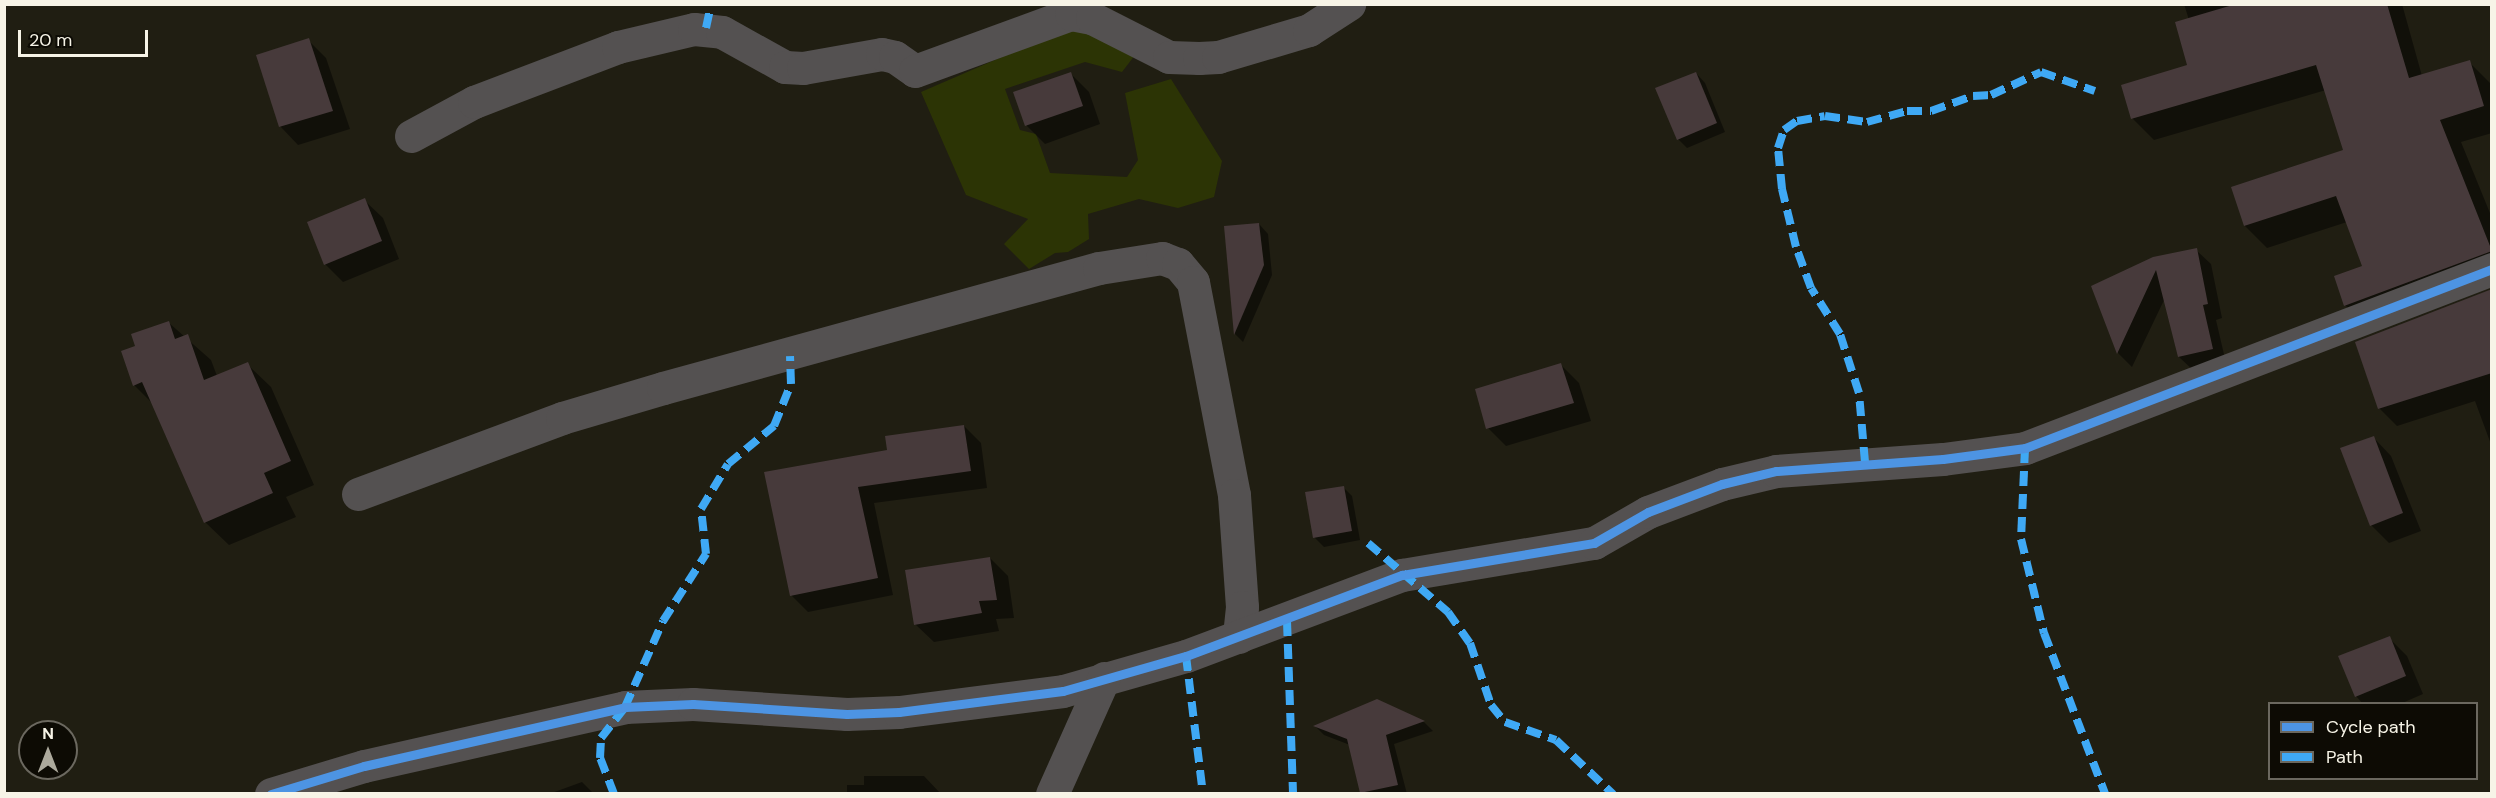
<!DOCTYPE html>
<style>
body{margin:0}
#map{position:relative;width:2496px;height:798px;overflow:hidden;background:#201e12;font-family:"DM Sans",sans-serif}
div>[style]{position:absolute}
.green>*{inset:0;background:#2c3405}
.shadow>*{inset:0;background:#0007}
.building>*{inset:0;background:#473a3b}
.minor>*{height:33px;margin:-16.5px;padding:0 16.5px;transform-origin:16.5px;border-radius:16.5px;background:#545151}
.quiet>*{height:8px;margin-top:-4px;transform-origin:0;background:repeating-linear-gradient(90deg,#3fa9f5 0 15px,transparent 0 23px)}
.cycleway>*{height:9px;margin:-4.5px;padding:0 4.5px;transform-origin:4.5px;border-radius:4.5px;background:#4d94e3}
span{translate:-50% -50%;white-space:nowrap;text-align:center;line-height:1.15;-webkit-text-stroke:4.5px #0d0b04;paint-order:stroke}
.frame{position:absolute;inset:0;border:6px solid #f7f4e7;pointer-events:none}
.legend{position:absolute;left:2268px;top:702px;width:210px;height:78px;box-sizing:border-box;background:#0d0b04;border:2px solid #6b685f;margin:0;padding:8px 10px;list-style:none;font-size:18px;color:#f7f4e7}
.legend li{display:flex;align-items:center;gap:12px;height:30px}
.legend b{width:30px;border:2px solid #6b685f}
.north{position:absolute;left:18px;top:720px;width:60px;height:60px;box-sizing:border-box;background:#0d0b04;border:2px solid #6b685f;border-radius:50%;rotate:0deg;font-size:16px;font-weight:700;line-height:24px;text-align:center;color:#f7f4e7}
.north::after{content:'';display:block;margin:auto;width:21px;height:27px;background:#aca99c;clip-path:polygon(50% 0,100% 100%,50% 72%,0 100%)}
.scale{position:absolute;left:18px;top:30px;width:130px;height:27px;box-sizing:border-box;border:3px solid #f7f4e7;border-top:0;padding-left:8px;font-size:18px;line-height:21px;white-space:nowrap;color:#f7f4e7;-webkit-text-stroke:4px #0d0b04;paint-order:stroke}
</style>
<div id="map">
<div class="green">
<i style="clip-path:polygon(1080px 23px,1135px 55px,1122px 72px,1085px 62px,1005px 89px,1020px 130px,1036px 134px,1050px 173px,1127px 177px,1138px 160px,1125px 93px,1171px 79px,1222px 161px,1214px 197px,1178px 208px,1139px 199px,1088px 214px,1089px 239px,1068px 252px,1055px 253px,1029px 269px,1004px 244px,1028px 219px,966px 195px,921px 92px)"></i>
</div>
<div class="shadow">
<i style="clip-path:polygon(2184px 4px,2402px 4px,2422px 76px,2469px 62px,2491px 84px,2492px 133px,2461px 142px,2492px 218px,2492px 281px,2367px 327px,2345px 305px,2364px 267px,2347px 222px,2267px 248px,2245px 226px,2233px 188px,2345px 151px,2326px 90px,2154px 140px,2132px 118px,2189px 66px,2189px 20px)"></i>
<i style="clip-path:polygon(308px 40px,326px 58px,350px 129px,298px 145px,280px 126px)"></i>
<i style="clip-path:polygon(1696px 73px,1705px 83px,1725px 132px,1687px 148px,1678px 139px)"></i>
<i style="clip-path:polygon(1071px 74px,1089px 92px,1100px 124px,1045px 144px,1027px 126px,1015px 93px)"></i>
<i style="clip-path:polygon(364px 200px,383px 218px,399px 259px,343px 282px,325px 264px)"></i>
<i style="clip-path:polygon(1259px 224px,1268px 234px,1272px 275px,1243px 342px,1235px 334px,1226px 227px)"></i>
<i style="clip-path:polygon(2196px 250px,2211px 264px,2222px 318px,2216px 320px,2226px 363px,2194px 371px,2179px 357px,2165px 298px,2132px 367px,2118px 353px,2092px 286px)"></i>
<i style="clip-path:polygon(2492px 291px,2492px 447px,2475px 401px,2397px 426px,2379px 408px)"></i>
<i style="clip-path:polygon(168px 322px,211px 360px,217px 376px,247px 364px,271px 387px,314px 485px,286px 497px,296px 517px,229px 545px,205px 522px,153px 404px,134px 385px,137px 347px)"></i>
<i style="clip-path:polygon(1561px 365px,1579px 383px,1591px 421px,1506px 446px,1488px 428px)"></i>
<i style="clip-path:polygon(964px 426px,981px 443px,987px 488px,874px 503px,893px 595px,808px 612px,792px 596px,766px 474px,889px 451px)"></i>
<i style="clip-path:polygon(2373px 437px,2391px 456px,2421px 531px,2389px 543px,2371px 525px)"></i>
<i style="clip-path:polygon(1343px 487px,1352px 496px,1360px 540px,1324px 547px,1315px 538px,1307px 493px)"></i>
<i style="clip-path:polygon(990px 558px,1008px 576px,1014px 618px,996px 619px,999px 631px,934px 642px,915px 624px)"></i>
<i style="clip-path:polygon(2389px 638px,2407px 656px,2423px 694px,2400px 704px,2363px 704px,2356px 696px)"></i>
<i style="clip-path:polygon(1377px 701px,1424px 722px,1433px 731px,1394px 744px,1407px 794px,1362px 794px,1350px 745px,1324px 735px,1316px 727px)"></i>
<i style="clip-path:polygon(864px 776px,924px 776px,941px 794px,847px 794px,847px 785px,864px 785px)"></i>
<i style="clip-path:polygon(582px 782px,594px 794px,549px 794px)"></i>
</div>
<div class="building">
<i style="clip-path:polygon(2236px 4px,2387px 4px,2409px 78px,2470px 60px,2484px 106px,2440px 120px,2492px 251px,2344px 306px,2334px 276px,2362px 266px,2336px 196px,2244px 226px,2231px 187px,2343px 150px,2316px 65px,2131px 119px,2121px 85px,2187px 65px,2175px 22px)"></i>
<i style="clip-path:polygon(309px 38px,333px 111px,279px 127px,256px 55px)"></i>
<i style="clip-path:polygon(1071px 72px,1083px 106px,1025px 126px,1013px 92px)"></i>
<i style="clip-path:polygon(1696px 72px,1717px 123px,1677px 140px,1655px 88px)"></i>
<i style="clip-path:polygon(365px 198px,382px 241px,324px 265px,307px 222px)"></i>
<i style="clip-path:polygon(1259px 223px,1264px 265px,1234px 335px,1224px 226px)"></i>
<i style="clip-path:polygon(2197px 248px,2208px 304px,2203px 305px,2213px 349px,2178px 357px,2156px 270px,2117px 354px,2091px 286px,2153px 257px)"></i>
<i style="clip-path:polygon(2492px 289px,2492px 373px,2378px 409px,2355px 342px)"></i>
<i style="clip-path:polygon(169px 321px,175px 339px,188px 334px,204px 380px,248px 362px,291px 461px,264px 473px,273px 493px,204px 523px,142px 382px,133px 386px,121px 351px,135px 346px,131px 334px)"></i>
<i style="clip-path:polygon(1561px 363px,1574px 403px,1486px 429px,1475px 389px)"></i>
<i style="clip-path:polygon(964px 425px,971px 471px,858px 487px,878px 578px,790px 596px,764px 472px,887px 450px,885px 436px)"></i>
<i style="clip-path:polygon(2374px 436px,2403px 513px,2370px 526px,2340px 448px)"></i>
<i style="clip-path:polygon(1344px 486px,1352px 531px,1313px 538px,1305px 492px)"></i>
<i style="clip-path:polygon(990px 557px,997px 600px,979px 601px,982px 613px,914px 625px,905px 570px)"></i>
<i style="clip-path:polygon(2390px 636px,2406px 676px,2355px 697px,2338px 656px)"></i>
<i style="clip-path:polygon(1377px 699px,1425px 721px,1386px 735px,1398px 785px,1360px 793px,1347px 739px,1313px 726px)"></i>
</div>
<div class="minor">
<i style="left:411px;top:136px;width:72px;rotate:-28.4deg"></i>
<i style="left:474px;top:102px;width:154px;rotate:-20.9deg"></i>
<i style="left:618px;top:47px;width:78px;rotate:-13.3deg"></i>
<i style="left:694px;top:29px;width:28px;rotate:6deg"></i>
<i style="left:722px;top:32px;width:72px;rotate:29.1deg"></i>
<i style="left:785px;top:67px;width:18px;rotate:3deg"></i>
<i style="left:803px;top:68px;width:80px;rotate:-10deg"></i>
<i style="left:882px;top:54px;width:13px;rotate:13deg"></i>
<i style="left:895px;top:57px;width:24px;rotate:35deg"></i>
<i style="left:915px;top:71px;width:166px;rotate:-20.1deg"></i>
<i style="left:1071px;top:14px;width:21px;rotate:11deg"></i>
<i style="left:1092px;top:18px;width:86px;rotate:26.9deg"></i>
<i style="left:1169px;top:57px;width:30px;rotate:2deg"></i>
<i style="left:1199px;top:58px;width:19px;rotate:-3deg"></i>
<i style="left:1218px;top:57px;width:95px;rotate:-16.5deg"></i>
<i style="left:1309px;top:30px;width:48px;rotate:-33deg"></i>
<i style="left:358px;top:494px;width:218px;rotate:-20.4deg"></i>
<i style="left:562px;top:418px;width:105px;rotate:-16.5deg"></i>
<i style="left:663px;top:388px;width:452px;rotate:-15.4deg"></i>
<i style="left:1099px;top:268px;width:64px;rotate:-9deg"></i>
<i style="left:1162px;top:258px;width:17px;rotate:21deg"></i>
<i style="left:1178px;top:264px;width:23px;rotate:50deg"></i>
<i style="left:1193px;top:282px;width:217px;rotate:79.1deg"></i>
<i style="left:1234px;top:495px;width:112px;rotate:85.9deg"></i>
<i style="left:1242px;top:607px;width:30px;rotate:96deg"></i>
<i style="left:271px;top:794px;width:97px;rotate:-16.8deg"></i>
<i style="left:364px;top:766px;width:268px;rotate:-12.7deg"></i>
<i style="left:625px;top:707px;width:68px;rotate:-2.5deg"></i>
<i style="left:693px;top:704px;width:154px;rotate:3.7deg"></i>
<i style="left:847px;top:714px;width:52px;rotate:-2.2deg"></i>
<i style="left:899px;top:712px;width:165px;rotate:-7.3deg"></i>
<i style="left:1063px;top:691px;width:128px;rotate:-15.9deg"></i>
<i style="left:1186px;top:656px;width:231px;rotate:-20.6deg"></i>
<i style="left:1402px;top:575px;width:195px;rotate:-9.5deg"></i>
<i style="left:1594px;top:543px;width:62px;rotate:-29.9deg"></i>
<i style="left:1648px;top:512px;width:79px;rotate:-20.7deg"></i>
<i style="left:1722px;top:484px;width:56px;rotate:-13.5deg"></i>
<i style="left:1776px;top:471px;width:167px;rotate:-4.1deg"></i>
<i style="left:1943px;top:459px;width:83px;rotate:-7.6deg"></i>
<i style="left:2025px;top:448px;width:500px;rotate:-20.97deg"></i>
<i style="left:1052px;top:794px;width:127px;rotate:-65.9deg"></i>
</div>
<div class="quiet">
<i style="left:706px;top:28px;width:25px;rotate:-78deg"></i>
<i style="left:2025px;top:448px;width:91px;rotate:92.5deg"></i>
<i style="left:2021px;top:539px;width:97px;rotate:76.3deg"></i>
<i style="left:2044px;top:633px;width:172px;rotate:69.2deg"></i>
<i style="left:1865px;top:462px;width:69px;rotate:-95deg"></i>
<i style="left:1859px;top:393px;width:62px;rotate:-107.9deg"></i>
<i style="left:1840px;top:334px;width:54px;rotate:-122.2deg"></i>
<i style="left:1811px;top:288px;width:44px;rotate:-110.1deg"></i>
<i style="left:1796px;top:247px;width:60px;rotate:-103.6deg"></i>
<i style="left:1782px;top:189px;width:41px;rotate:-95.6deg"></i>
<i style="left:1778px;top:148px;width:19px;rotate:-72deg"></i>
<i style="left:1784px;top:130px;width:16px;rotate:-35deg"></i>
<i style="left:1797px;top:121px;width:28px;rotate:-10deg"></i>
<i style="left:1825px;top:116px;width:42px;rotate:8.1deg"></i>
<i style="left:1867px;top:122px;width:41px;rotate:-15.4deg"></i>
<i style="left:1907px;top:111px;width:24px"></i>
<i style="left:1931px;top:111px;width:45px;rotate:-19.7deg"></i>
<i style="left:1973px;top:96px;width:18px;rotate:-3deg"></i>
<i style="left:1991px;top:95px;width:55px;rotate:-24.7deg"></i>
<i style="left:2041px;top:72px;width:57px;rotate:19.4deg"></i>
<i style="left:1368px;top:543px;width:106px;rotate:40.8deg"></i>
<i style="left:1448px;top:612px;width:38px;rotate:55deg"></i>
<i style="left:1470px;top:643px;width:65px;rotate:71.3deg"></i>
<i style="left:1491px;top:705px;width:22px;rotate:51deg"></i>
<i style="left:1505px;top:722px;width:54px;rotate:19.4deg"></i>
<i style="left:1556px;top:740px;width:79px;rotate:43.5deg"></i>
<i style="left:1287px;top:621px;width:173px;rotate:88deg"></i>
<i style="left:1186px;top:656px;width:139px;rotate:83deg"></i>
<i style="left:614px;top:794px;width:39px;rotate:-111deg"></i>
<i style="left:600px;top:758px;width:20px;rotate:-87deg"></i>
<i style="left:601px;top:738px;width:39px;rotate:-52deg"></i>
<i style="left:625px;top:707px;width:94px;rotate:-66.2deg"></i>
<i style="left:663px;top:621px;width:80px;rotate:-57.3deg"></i>
<i style="left:706px;top:554px;width:45px;rotate:-96.3deg"></i>
<i style="left:701px;top:509px;width:52px;rotate:-59deg"></i>
<i style="left:728px;top:464px;width:60px;rotate:-39.6deg"></i>
<i style="left:774px;top:426px;width:45px;rotate:-68deg"></i>
<i style="left:791px;top:384px;width:28px;rotate:-92deg"></i>
</div>
<div class="cycleway">
<i style="left:271px;top:794px;width:97px;rotate:-16.8deg"></i>
<i style="left:364px;top:766px;width:268px;rotate:-12.7deg"></i>
<i style="left:625px;top:707px;width:68px;rotate:-2.5deg"></i>
<i style="left:693px;top:704px;width:154px;rotate:3.7deg"></i>
<i style="left:847px;top:714px;width:52px;rotate:-2.2deg"></i>
<i style="left:899px;top:712px;width:165px;rotate:-7.3deg"></i>
<i style="left:1063px;top:691px;width:128px;rotate:-15.9deg"></i>
<i style="left:1186px;top:656px;width:231px;rotate:-20.6deg"></i>
<i style="left:1402px;top:575px;width:195px;rotate:-9.5deg"></i>
<i style="left:1594px;top:543px;width:62px;rotate:-29.9deg"></i>
<i style="left:1648px;top:512px;width:79px;rotate:-20.7deg"></i>
<i style="left:1722px;top:484px;width:56px;rotate:-13.5deg"></i>
<i style="left:1776px;top:471px;width:167px;rotate:-4.1deg"></i>
<i style="left:1943px;top:459px;width:83px;rotate:-7.6deg"></i>
<i style="left:2025px;top:448px;width:500px;rotate:-20.97deg"></i>
</div>
<div class="frame"></div>
<ul class="legend">
<li><b style="height:8px;background:#4d94e3"></b>Cycle path</li>
<li><b style="height:8px;background:#3fa9f5"></b>Path</li>
</ul>
<div class="north">N</div>
<div class="scale">20 m</div>
</div>
